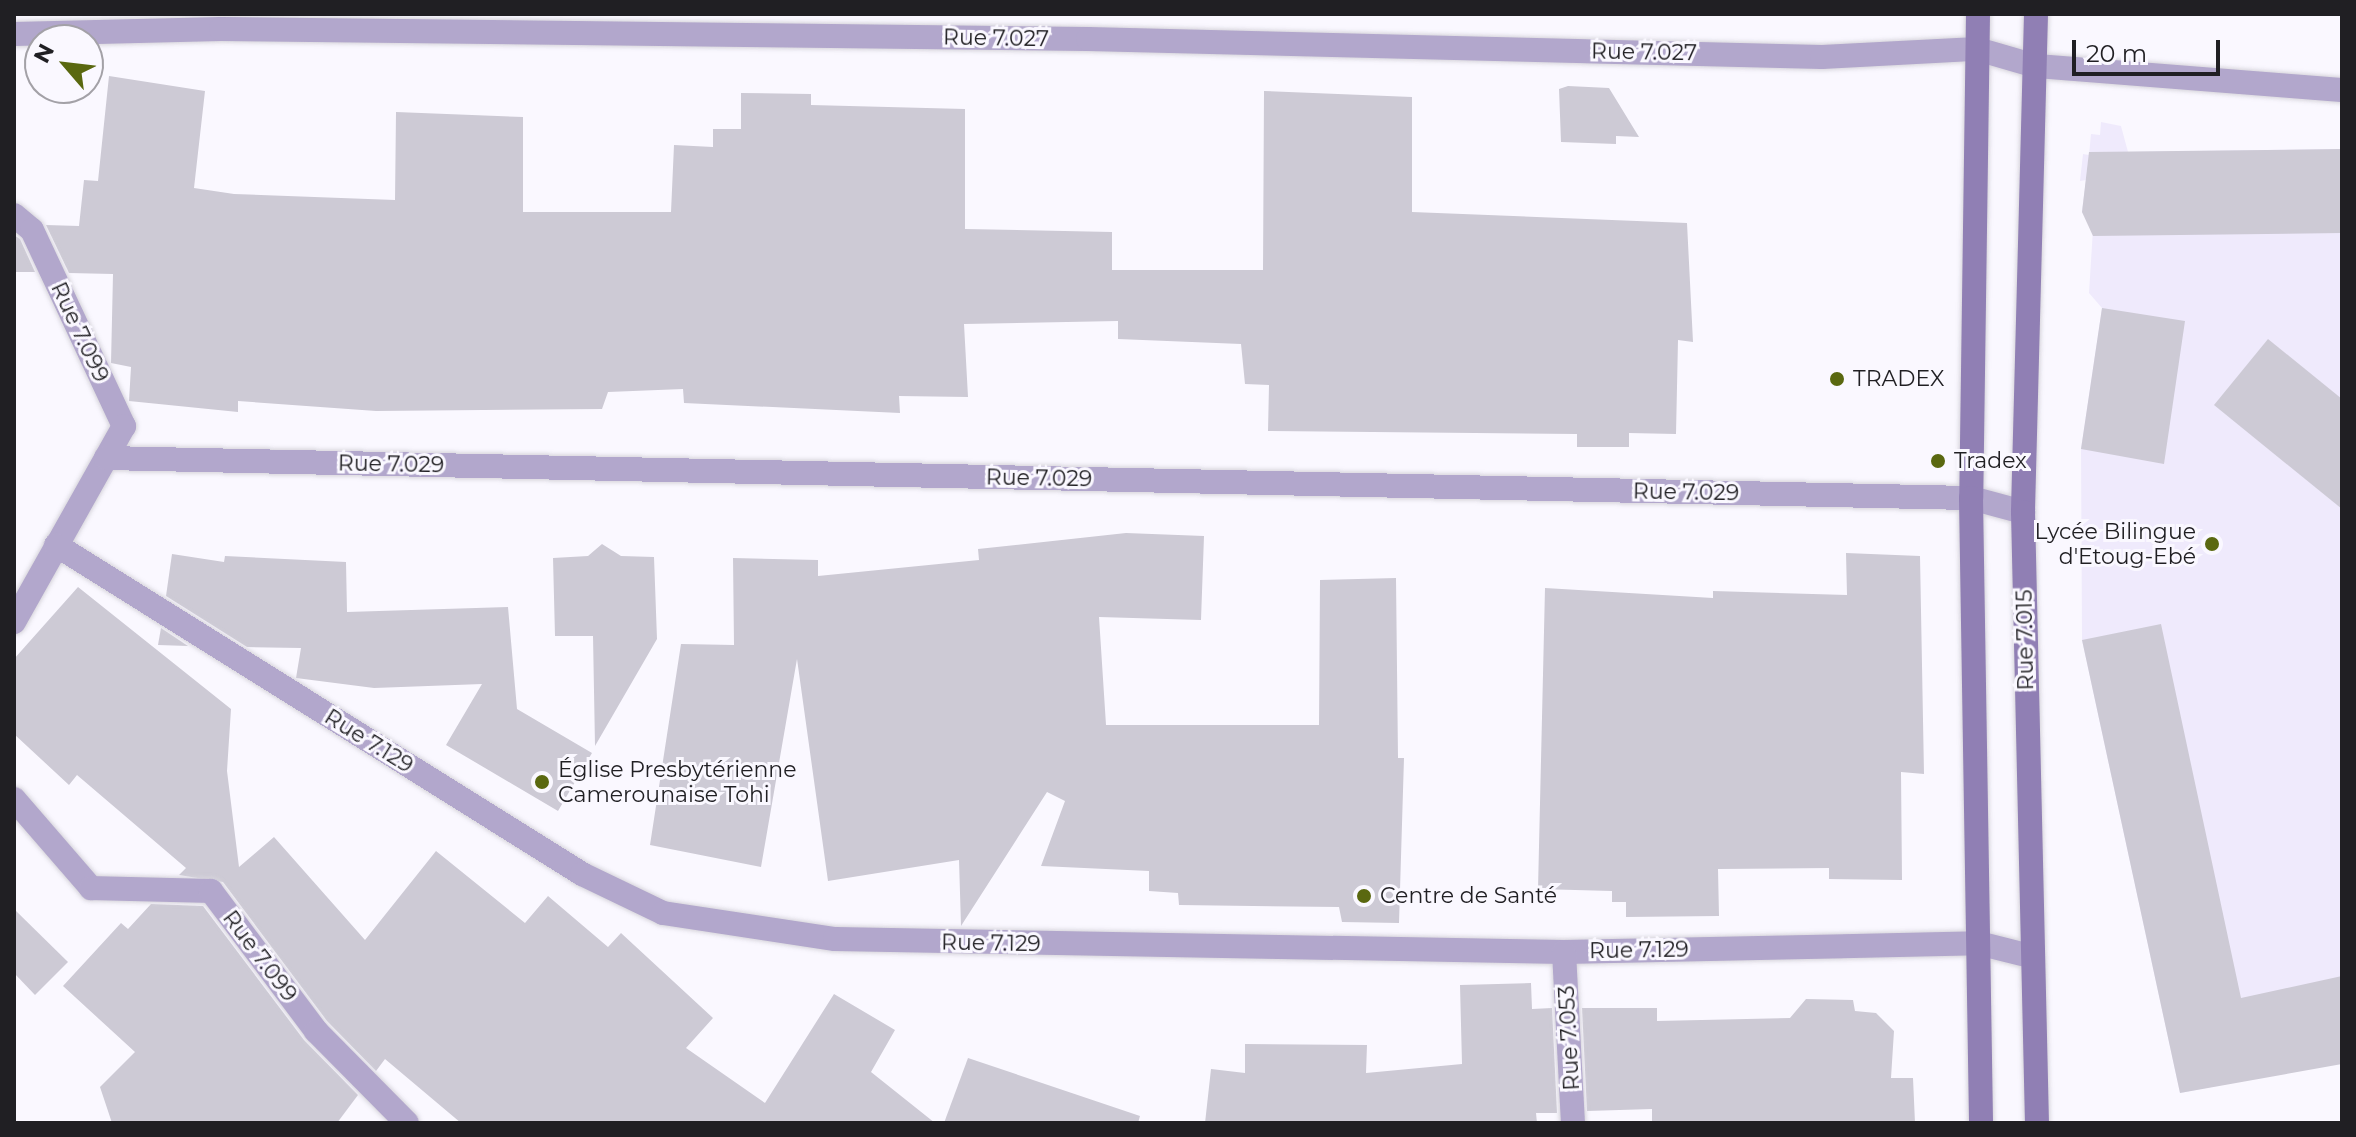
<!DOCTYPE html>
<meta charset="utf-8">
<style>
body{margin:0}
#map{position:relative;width:2356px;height:1137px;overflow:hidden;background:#faf8ff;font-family:Montserrat,sans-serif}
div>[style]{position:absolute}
.built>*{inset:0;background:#efeafc}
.building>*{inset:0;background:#cdcad5}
.roads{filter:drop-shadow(0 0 2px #d7d5dc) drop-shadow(0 0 2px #d7d5dc)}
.minor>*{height:24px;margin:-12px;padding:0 12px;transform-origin:12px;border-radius:12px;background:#b2a7cc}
.secondary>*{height:24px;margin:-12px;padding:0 12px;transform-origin:12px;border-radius:12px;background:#907fb4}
.dots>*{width:22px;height:22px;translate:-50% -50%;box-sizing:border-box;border:4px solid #faf8ff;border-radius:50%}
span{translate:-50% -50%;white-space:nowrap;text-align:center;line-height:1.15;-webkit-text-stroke:6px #faf8ff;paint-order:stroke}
.street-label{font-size:22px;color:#201f23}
.poi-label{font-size:22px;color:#201f23}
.left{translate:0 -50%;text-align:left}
.right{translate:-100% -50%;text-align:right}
.frame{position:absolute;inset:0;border:16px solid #201f23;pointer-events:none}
.north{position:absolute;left:24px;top:24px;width:80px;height:80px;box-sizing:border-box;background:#faf8ff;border:2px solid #a3a1a7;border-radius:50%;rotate:298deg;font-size:22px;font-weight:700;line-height:32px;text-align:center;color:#201f23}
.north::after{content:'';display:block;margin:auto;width:28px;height:36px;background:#5a6810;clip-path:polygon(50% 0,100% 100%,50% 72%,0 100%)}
.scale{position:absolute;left:2072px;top:40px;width:148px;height:36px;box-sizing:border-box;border:4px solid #201f23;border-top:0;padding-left:10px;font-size:24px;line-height:28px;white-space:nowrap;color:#201f23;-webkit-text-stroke:6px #faf8ff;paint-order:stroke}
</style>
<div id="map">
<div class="built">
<i style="clip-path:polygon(2101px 122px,2121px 126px,2128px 152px,2342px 149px,2342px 1062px,2180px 1093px,2082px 640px,2081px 449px,2102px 308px,2089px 293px,2093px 229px,2082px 212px,2086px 180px,2080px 181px,2083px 154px,2089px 155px,2091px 134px,2100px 135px)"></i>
</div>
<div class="building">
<i style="clip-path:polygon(109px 76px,205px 91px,194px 188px,234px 194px,395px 200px,396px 112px,523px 117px,523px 212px,671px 212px,674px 145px,713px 147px,713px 129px,741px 129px,741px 93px,811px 94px,811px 105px,965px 109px,965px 229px,1112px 232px,1112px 270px,1263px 270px,1264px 91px,1412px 97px,1412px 212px,1687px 223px,1693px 342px,1678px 340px,1676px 434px,1629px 433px,1629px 447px,1577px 447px,1577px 434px,1268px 431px,1269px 385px,1245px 384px,1241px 344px,1118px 339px,1118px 321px,964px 324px,968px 397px,899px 396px,900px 413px,684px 403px,683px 389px,608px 392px,602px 409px,376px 411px,238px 401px,238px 412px,129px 401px,131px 367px,111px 363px,113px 274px,69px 273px,46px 225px,79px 226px,84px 180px,98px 181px)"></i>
<i style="clip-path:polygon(1568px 86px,1609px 88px,1639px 137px,1616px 136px,1616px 144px,1561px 142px,1559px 89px)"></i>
<i style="clip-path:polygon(2342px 149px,2342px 233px,2093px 236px,2082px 212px,2089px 152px)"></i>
<i style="clip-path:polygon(14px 235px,20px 239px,35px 272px,14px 272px)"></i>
<i style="clip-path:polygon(2102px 308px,2185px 321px,2164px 464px,2081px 449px)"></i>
<i style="clip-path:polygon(2268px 339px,2342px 399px,2342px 509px,2214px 405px)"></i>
<i style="clip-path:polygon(1126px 533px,1204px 536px,1201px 620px,1099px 617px,1106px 725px,1319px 725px,1320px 580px,1396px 578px,1398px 758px,1404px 758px,1399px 923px,1342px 922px,1339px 907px,1179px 905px,1178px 893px,1149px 891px,1149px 871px,1041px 866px,1065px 801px,1047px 792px,961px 926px,959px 860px,828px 881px,797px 659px,761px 867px,650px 845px,681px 644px,734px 645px,733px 558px,818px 560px,818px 576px,979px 560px,978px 549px)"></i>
<i style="clip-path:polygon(602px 544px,621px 556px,654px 557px,657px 639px,595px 746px,593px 636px,555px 636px,553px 558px,588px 556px)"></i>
<i style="clip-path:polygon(1846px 553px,1920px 556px,1924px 774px,1901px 772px,1902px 880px,1829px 879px,1829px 868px,1718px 869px,1719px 916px,1626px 917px,1626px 902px,1612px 902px,1612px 891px,1538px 889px,1545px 588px,1713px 598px,1713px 591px,1847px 595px)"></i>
<i style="clip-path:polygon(172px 554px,224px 562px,225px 556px,346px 562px,347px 612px,508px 607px,517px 709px,592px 753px,558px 811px,446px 745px,482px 684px,374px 688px,296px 678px,301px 648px,247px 647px,166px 596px)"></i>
<i style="clip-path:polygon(78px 587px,231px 709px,227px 771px,239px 867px,274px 837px,365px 940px,436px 851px,525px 923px,548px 896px,608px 947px,621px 933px,713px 1018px,686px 1048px,765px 1103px,834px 994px,895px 1030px,871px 1072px,935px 1123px,461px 1123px,385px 1059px,376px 1071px,327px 1021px,223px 882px,179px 875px,186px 868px,77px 775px,69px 785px,14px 734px,14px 659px)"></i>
<i style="clip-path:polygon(2161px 624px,2241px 998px,2342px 976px,2342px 1064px,2180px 1093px,2082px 640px)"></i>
<i style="clip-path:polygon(161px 628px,188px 646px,158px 645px)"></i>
<i style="clip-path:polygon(151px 904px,203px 906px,304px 1040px,358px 1095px,337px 1123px,112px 1123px,100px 1087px,135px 1052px,63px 986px,121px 923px,128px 929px)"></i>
<i style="clip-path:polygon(14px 909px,68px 962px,35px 995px,14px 973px)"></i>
<i style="clip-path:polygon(1531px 983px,1532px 1009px,1552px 1008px,1557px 1113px,1536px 1113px,1537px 1123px,1205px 1123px,1211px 1069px,1245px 1073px,1245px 1044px,1367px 1045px,1366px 1073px,1462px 1064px,1460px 985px)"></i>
<i style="clip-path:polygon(1806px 999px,1853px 1000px,1855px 1011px,1876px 1013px,1894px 1031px,1891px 1078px,1913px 1078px,1915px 1123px,1652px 1123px,1652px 1109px,1587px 1111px,1582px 1008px,1657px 1008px,1657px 1021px,1790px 1018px)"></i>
<i style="clip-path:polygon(968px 1058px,1140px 1116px,1138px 1123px,944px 1123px)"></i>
</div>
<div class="roads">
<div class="minor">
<i style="left:14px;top:34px;width:207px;rotate:-1.4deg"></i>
<i style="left:221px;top:29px;width:867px;rotate:0.66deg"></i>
<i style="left:1088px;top:39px;width:734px;rotate:1.4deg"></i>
<i style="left:1822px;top:57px;width:155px;rotate:-3deg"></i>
<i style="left:1977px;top:49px;width:61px;rotate:16.1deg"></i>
<i style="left:2036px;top:66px;width:307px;rotate:4.5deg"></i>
<i style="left:14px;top:215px;width:23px;rotate:40deg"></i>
<i style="left:32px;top:230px;width:217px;rotate:64.9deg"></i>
<i style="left:124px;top:426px;width:225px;rotate:119.3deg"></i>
<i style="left:106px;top:458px;width:1865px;rotate:1.23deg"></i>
<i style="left:1971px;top:498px;width:54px;rotate:15.1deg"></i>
<i style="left:56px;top:545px;width:620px;rotate:32.02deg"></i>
<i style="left:582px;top:874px;width:90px;rotate:25.7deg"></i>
<i style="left:663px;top:913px;width:174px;rotate:8.6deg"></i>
<i style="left:835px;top:939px;width:729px;rotate:1.02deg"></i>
<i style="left:1564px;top:952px;width:414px;rotate:-1.2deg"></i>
<i style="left:1978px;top:943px;width:54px;rotate:14deg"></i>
<i style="left:14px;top:799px;width:118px;rotate:49.1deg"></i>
<i style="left:91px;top:888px;width:120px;rotate:1.4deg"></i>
<i style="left:211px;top:891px;width:175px;rotate:53.1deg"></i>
<i style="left:316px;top:1031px;width:129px;rotate:45.3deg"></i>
<i style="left:1564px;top:952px;width:171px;rotate:87deg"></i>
</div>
<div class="secondary">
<i style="left:1978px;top:14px;width:484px;rotate:90.8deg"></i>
<i style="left:1971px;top:498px;width:625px;rotate:89.08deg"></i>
<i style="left:2036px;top:14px;width:498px;rotate:91.5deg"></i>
<i style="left:2023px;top:512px;width:611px;rotate:88.69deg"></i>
</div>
</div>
<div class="dots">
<i style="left:1837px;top:379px;background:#5a6810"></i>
<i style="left:1938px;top:461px;background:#5a6810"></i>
<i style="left:2212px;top:544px;background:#5a6810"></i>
<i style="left:542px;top:782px;background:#5a6810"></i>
<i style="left:1364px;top:896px;background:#5a6810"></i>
</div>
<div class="street-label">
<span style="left:996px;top:38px;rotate:1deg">Rue 7.027</span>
<span style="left:1644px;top:52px;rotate:1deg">Rue 7.027</span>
<span style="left:80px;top:332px;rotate:65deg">Rue 7.099</span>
<span style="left:391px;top:464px;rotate:1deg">Rue 7.029</span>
<span style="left:1039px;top:478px;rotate:1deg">Rue 7.029</span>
<span style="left:1686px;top:492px;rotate:1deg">Rue 7.029</span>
<span style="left:2025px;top:640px;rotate:-91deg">Rue 7.015</span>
<span style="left:369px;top:741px;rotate:32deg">Rue 7.129</span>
<span style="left:991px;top:943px;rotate:1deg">Rue 7.129</span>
<span style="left:1639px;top:950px;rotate:-1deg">Rue 7.129</span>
<span style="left:260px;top:956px;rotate:53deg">Rue 7.099</span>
<span style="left:1569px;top:1038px;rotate:-93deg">Rue 7.053</span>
</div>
<div class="poi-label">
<span class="left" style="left:1853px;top:379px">TRADEX</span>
<span class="left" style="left:1954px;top:461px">Tradex</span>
<span class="right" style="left:2196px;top:544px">Lycée Bilingue<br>d'Etoug-Ebé</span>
<span class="left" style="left:558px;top:782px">Église Presbytérienne<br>Camerounaise Tohi</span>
<span class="left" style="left:1380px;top:896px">Centre de Santé</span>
</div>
<div class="frame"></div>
<div class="north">N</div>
<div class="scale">20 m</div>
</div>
